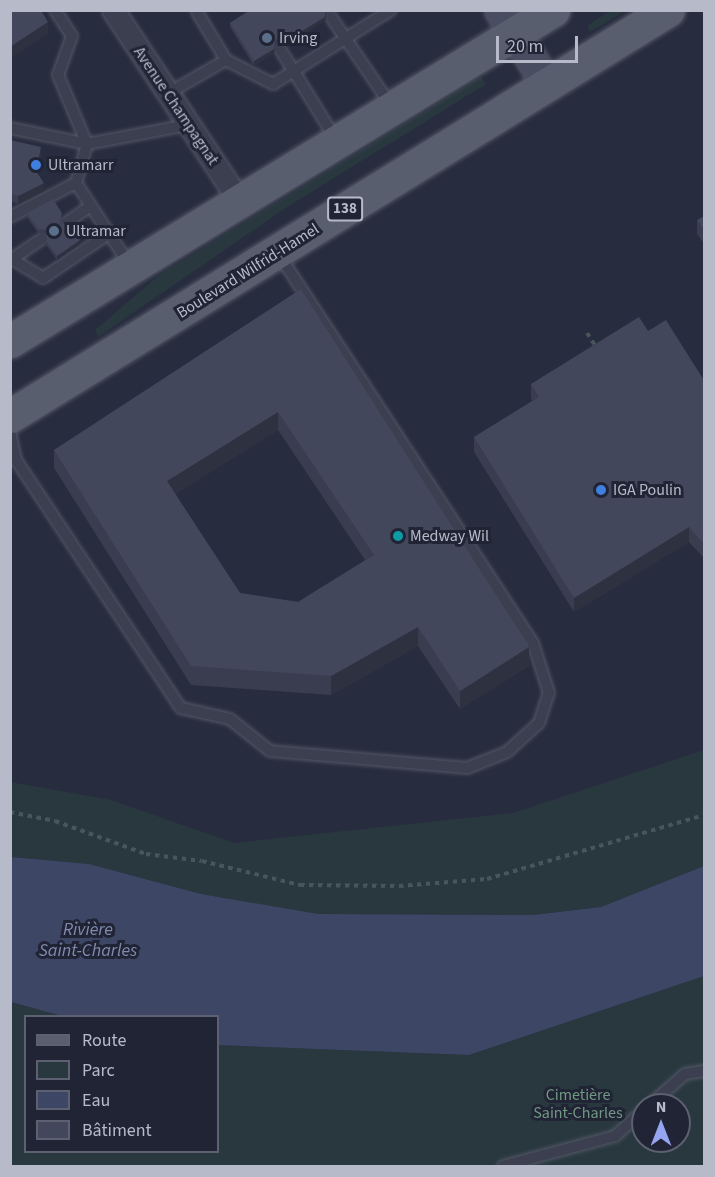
<!DOCTYPE html>
<meta charset="utf-8">
<style>
body{margin:0}
#map{position:relative;width:715px;height:1177px;overflow:hidden;background:#272c3e;font-family:"Source Sans 3",sans-serif}
div>[style]{position:absolute}
.green>*{inset:0;background:#29383f}
.water>*{inset:0;background:#3e4666}
.path>*{height:4px;margin-top:-2px;transform-origin:0;background:repeating-linear-gradient(90deg,#47555c 0 4.5px,transparent 0 9px)}
.roads{filter:drop-shadow(0 0 2px #535766) drop-shadow(0 0 2px #535766)}
.service>*{height:10px;margin:-5px;padding:0 5px;transform-origin:5px;border-radius:5px;background:#3b3f4f}
.minor>*{height:21px;margin:-10.5px;padding:0 10.5px;transform-origin:10.5px;border-radius:10.5px;background:#3b3f4f}
.secondary>*{height:30px;margin:-15px;padding:0 15px;transform-origin:15px;border-radius:15px;background:#494d61}
.primary>*{height:33px;margin:-16.5px;padding:0 16.5px;transform-origin:16.5px;border-radius:16.5px;background:#595e6e}
.wall>*{inset:0;background:#393d4f}
.shaded-wall>*{inset:0;background:#2e3240}
.building>*{inset:0;background:#42475c}
.dots>*{width:16px;height:16px;translate:-50% -50%;box-sizing:border-box;border:3px solid #202434;border-radius:50%}
span{translate:-50% -50%;white-space:nowrap;text-align:center;line-height:1.15;-webkit-text-stroke:6px #202434;paint-order:stroke}
.shield-label span{padding:2px 4px;background:#202434;border:2px solid;border-radius:4px;-webkit-text-stroke-width:0}
.shield-label{font-size:15px;color:#b7bbc9;font-weight:700}
.poi-label{font-size:16px;color:#b7bbc9}
.left{translate:0 -50%;text-align:left}
.street-label{font-size:16px;color:#b7bbc9}
.park-label{font-size:16px;color:#709882}
.water-label{font-size:18px;color:#818bae;font-style:italic}
.frame{position:absolute;inset:0;border:12px solid #b7bbc9;pointer-events:none}
.legend{position:absolute;left:24px;top:1015px;width:195px;height:138px;box-sizing:border-box;background:#202434;border:2px solid #5c6070;margin:0;padding:8px 10px;list-style:none;font-size:18px;color:#b7bbc9}
.legend li{display:flex;align-items:center;gap:12px;height:30px}
.legend b{width:30px;border:2px solid #5c6070}
.north{position:absolute;left:631px;top:1093px;width:60px;height:60px;box-sizing:border-box;background:#202434;border:2px solid #5c6070;border-radius:50%;rotate:0deg;font-size:16px;font-weight:700;line-height:24px;text-align:center;color:#b7bbc9}
.north::after{content:'';display:block;margin:auto;width:21px;height:27px;background:#95a5f1;clip-path:polygon(50% 0,100% 100%,50% 72%,0 100%)}
.scale{position:absolute;left:496px;top:36px;width:82px;height:27px;box-sizing:border-box;border:3px solid #b7bbc9;border-top:0;padding-left:8px;font-size:18px;line-height:21px;white-space:nowrap;color:#b7bbc9;-webkit-text-stroke:4px #202434;paint-order:stroke}
</style>
<div id="map">
<div class="green">
<i style="clip-path:polygon(611px 10px,625px 11px,590px 32px,587px 26px)"></i>
<i style="clip-path:polygon(481px 77px,486px 84px,287px 207px,98px 337px,95px 330px,158px 276px)"></i>
<i style="clip-path:polygon(704px 750px,704px 866px,601px 907px,533px 915px,317px 914px,201px 894px,89px 864px,11px 857px,10px 782px,111px 800px,234px 843px,513px 813px)"></i>
<i style="clip-path:polygon(evenodd,704px 976px,704px 1166px,11px 1166px,10px 1002px,62px 1016px,26px 1016px,26px 1152px,218px 1152px,218px 1045px,469px 1055px,704px 976px,643px 1105px,679px 1105px,679px 1141px,643px 1141px,643px 1105px)"></i>
</div>
<div class="water">
<i style="clip-path:polygon(11px 857px,89px 864px,201px 894px,318px 914px,533px 915px,601px 907px,704px 866px,704px 976px,469px 1055px,218px 1045px,218px 1016px,62px 1016px,11px 1002px)"></i>
</div>
<div class="path">
<i style="left:587px;top:333px;width:17px;rotate:57deg"></i>
<i style="left:10px;top:812px;width:46px;rotate:11.3deg"></i>
<i style="left:55px;top:821px;width:97px;rotate:19.9deg"></i>
<i style="left:146px;top:854px;width:56px;rotate:7.1deg"></i>
<i style="left:202px;top:861px;width:101px;rotate:13.8deg"></i>
<i style="left:300px;top:885px;width:99px;rotate:0.6deg"></i>
<i style="left:399px;top:886px;width:88px;rotate:-4.5deg"></i>
<i style="left:487px;top:879px;width:226px;rotate:-16.4deg"></i>
</div>
<div class="roads">
<div class="service">
<i style="left:55px;top:10px;width:31px;rotate:57deg"></i>
<i style="left:72px;top:36px;width:41px;rotate:109.7deg"></i>
<i style="left:58px;top:75px;width:75px;rotate:67.2deg"></i>
<i style="left:331px;top:17px;width:105px;rotate:55.9deg"></i>
<i style="left:280px;top:49px;width:105px;rotate:58.3deg"></i>
<i style="left:226px;top:60px;width:53px;rotate:27.1deg"></i>
<i style="left:273px;top:84px;width:139px;rotate:-32.1deg"></i>
<i style="left:167px;top:94px;width:68px;rotate:-30deg"></i>
<i style="left:226px;top:60px;width:56px;rotate:-121.1deg"></i>
<i style="left:10px;top:128px;width:79px;rotate:11.7deg"></i>
<i style="left:10px;top:217px;width:74px;rotate:-27.3deg"></i>
<i style="left:66px;top:223px;width:29px;rotate:-35deg"></i>
<i style="left:10px;top:258px;width:39px;rotate:31deg"></i>
<i style="left:43px;top:278px;width:78px;rotate:-34.1deg"></i>
<i style="left:12px;top:259px;width:36px;rotate:-34deg"></i>
<i style="left:129px;top:264px;width:97px;rotate:-123.2deg"></i>
<i style="left:76px;top:183px;width:41px;rotate:-74.2deg"></i>
<i style="left:87px;top:144px;width:103px;rotate:-10.7deg"></i>
<i style="left:10px;top:432px;width:29px;rotate:78deg"></i>
<i style="left:16px;top:460px;width:298px;rotate:56.4deg"></i>
<i style="left:181px;top:708px;width:50px;rotate:12.7deg"></i>
<i style="left:230px;top:719px;width:51px;rotate:38.7deg"></i>
<i style="left:270px;top:751px;width:198px;rotate:4.9deg"></i>
<i style="left:467px;top:768px;width:43px;rotate:-21.8deg"></i>
<i style="left:507px;top:752px;width:43px;rotate:-42.2deg"></i>
<i style="left:539px;top:723px;width:32px;rotate:-72deg"></i>
<i style="left:549px;top:693px;width:52px;rotate:-107.7deg"></i>
<i style="left:533px;top:643px;width:464px;rotate:-123.2deg"></i>
<i style="left:650px;top:1105px;width:47px;rotate:-41.5deg"></i>
<i style="left:685px;top:1074px;width:19px;rotate:-9deg"></i>
<i style="left:503px;top:1166px;width:116px;rotate:-15deg"></i>
<i style="left:615px;top:1136px;width:38px;rotate:-42deg"></i>
</div>
<div class="minor">
<i style="left:113px;top:10px;width:230px;rotate:56.5deg"></i>
</div>
<div class="secondary">
<i style="left:500px;top:10px;width:85px;rotate:57.4deg"></i>
</div>
<div class="primary">
<i style="left:10px;top:341px;width:636px;rotate:-31.37deg"></i>
<i style="left:10px;top:416px;width:773px;rotate:-31.68deg"></i>
</div>
</div>
<div class="wall">
<i style="clip-path:polygon(250px 10px,342px 10px,338px 13px,327px 11px,325px 21px,286px 45px,276px 43px,274px 53px,254px 66px,230px 27px,230px 23px)"></i>
<i style="clip-path:polygon(10px 140px,41px 155px,37px 173px,44px 191px,18px 204px,10px 201px)"></i>
<i style="clip-path:polygon(27px 213px,62px 217px,60px 223px,80px 244px,57px 260px,46px 245px,47px 234px,38px 233px,27px 217px)"></i>
<i style="clip-path:polygon(705px 216px,705px 245px,697px 234px,697px 220px)"></i>
<i style="clip-path:polygon(evenodd,301px 289px,529px 666px,460px 709px,418px 646px,331px 695px,191px 685px,54px 468px,54px 450px,301px 289px,278px 430px,365px 560px,298px 602px,240px 593px,175px 494px,278px 430px)"></i>
<i style="clip-path:polygon(648px 331px,705px 382px,705px 559px,689px 542px,574px 612px,474px 452px,474px 437px,532px 401px,531px 399px,531px 384px)"></i>
</div>
<div class="shaded-wall">
<i style="clip-path:polygon(326px 10px,327px 10px,325px 21px,286px 45px,286px 41px)"></i>
<i style="clip-path:polygon(48px 22px,48px 34px,10px 58px,10px 47px)"></i>
<i style="clip-path:polygon(276px 39px,274px 53px,254px 66px,254px 61px)"></i>
<i style="clip-path:polygon(41px 147px,41px 155px,36px 179px,36px 171px)"></i>
<i style="clip-path:polygon(44px 183px,44px 191px,18px 204px,18px 196px)"></i>
<i style="clip-path:polygon(80px 240px,80px 244px,57px 260px,57px 256px)"></i>
<i style="clip-path:polygon(278px 412px,278px 430px,167px 499px,167px 481px)"></i>
<i style="clip-path:polygon(689px 527px,689px 542px,574px 612px,574px 598px)"></i>
<i style="clip-path:polygon(418px 627px,418px 646px,331px 695px,331px 676px)"></i>
<i style="clip-path:polygon(529px 647px,529px 666px,460px 709px,460px 691px)"></i>
</div>
<div class="building">
<i style="clip-path:polygon(10px 10px,41px 10px,48px 22px,10px 47px)"></i>
<i style="clip-path:polygon(250px 10px,326px 10px,325px 17px,286px 41px,276px 39px,274px 49px,254px 61px,230px 23px)"></i>
<i style="clip-path:polygon(10px 140px,41px 147px,36px 171px,44px 183px,18px 196px,10px 193px)"></i>
<i style="clip-path:polygon(53px 199px,62px 213px,60px 223px,70px 225px,80px 240px,57px 256px,46px 241px,48px 230px,38px 229px,27px 213px)"></i>
<i style="clip-path:polygon(705px 216px,705px 231px,697px 220px)"></i>
<i style="clip-path:polygon(evenodd,301px 289px,529px 647px,460px 691px,418px 627px,331px 676px,191px 666px,54px 450px,301px 289px,278px 412px,374px 555px,298px 602px,240px 593px,167px 481px,278px 412px)"></i>
<i style="clip-path:polygon(639px 317px,648px 331px,666px 320px,705px 382px,705px 545px,689px 527px,574px 598px,474px 437px,539px 397px,531px 384px)"></i>
</div>
<div class="dots">
<i style="left:267px;top:38px;background:#5c6f8a"></i>
<i style="left:36px;top:165px;background:#3f7fe0"></i>
<i style="left:54px;top:231px;background:#5c6f8a"></i>
<i style="left:601px;top:490px;background:#3f7fe0"></i>
<i style="left:398px;top:536px;background:#0f9aa8"></i>
</div>
<div class="shield-label">
<span style="left:345px;top:209px">138</span>
</div>
<div class="poi-label">
<span class="left" style="left:279px;top:38px">Irving</span>
<span class="left" style="left:48px;top:165px">Ultramarr</span>
<span class="left" style="left:66px;top:231px">Ultramar</span>
<span class="left" style="left:613px;top:490px">IGA Poulin</span>
<span class="left" style="left:410px;top:536px">Medway Wil</span>
</div>
<div class="street-label">
<span style="left:176px;top:106px;rotate:56deg">Avenue Champagnat</span>
<span style="left:248px;top:271px;rotate:-32deg">Boulevard Wilfrid-Hamel</span>
</div>
<div class="park-label">
<span style="left:578px;top:1104px">Cimetière<br>Saint-Charles</span>
</div>
<div class="water-label">
<span style="left:88px;top:941px">Rivière<br>Saint-Charles</span>
</div>
<div class="frame"></div>
<ul class="legend">
<li><b style="height:8px;background:#595e6e"></b>Route</li>
<li><b style="height:16px;background:#29383f"></b>Parc</li>
<li><b style="height:16px;background:#3e4666"></b>Eau</li>
<li><b style="height:16px;background:#42475c"></b>Bâtiment</li>
</ul>
<div class="north">N</div>
<div class="scale">20 m</div>
</div>
